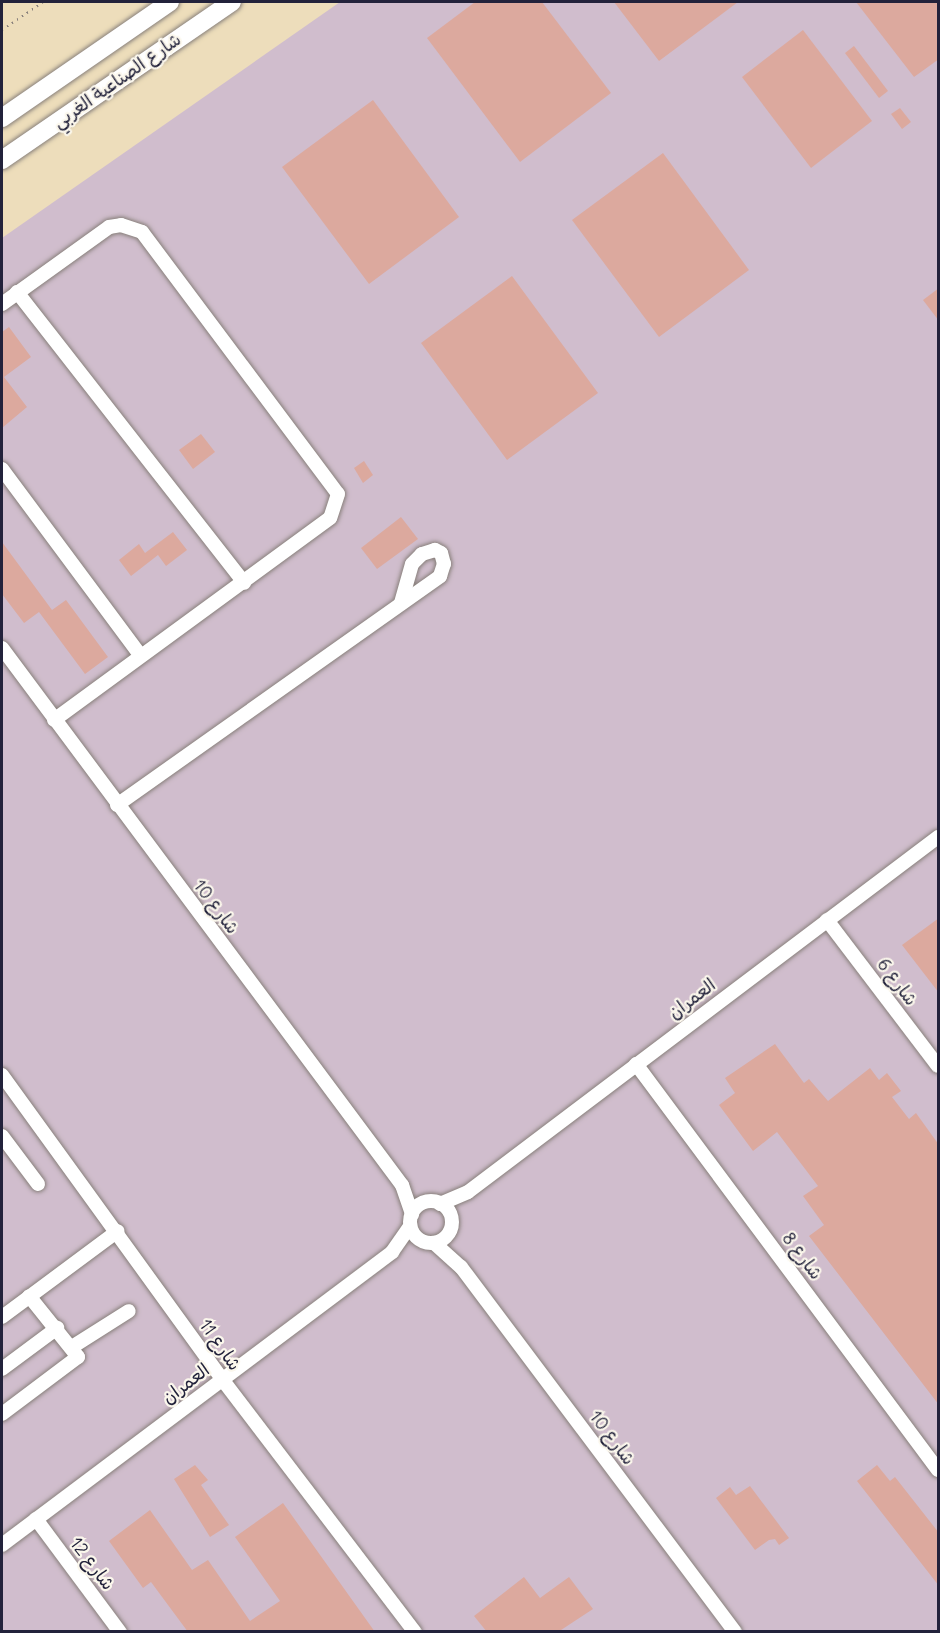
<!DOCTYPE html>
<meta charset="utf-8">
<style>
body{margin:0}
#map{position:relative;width:940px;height:1633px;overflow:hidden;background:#edddbb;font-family:Delius,"Playpen Sans Arabic",sans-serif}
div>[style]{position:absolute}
.industrial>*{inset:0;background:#d0bdcd}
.building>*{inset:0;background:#dca99e}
.path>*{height:2px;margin-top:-1px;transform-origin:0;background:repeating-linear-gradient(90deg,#88807b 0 1.5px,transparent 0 6px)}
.roads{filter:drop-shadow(0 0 2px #88807b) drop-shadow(0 0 2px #88807b)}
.minor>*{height:14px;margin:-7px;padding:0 7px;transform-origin:7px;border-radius:7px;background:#fff}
.minor>.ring{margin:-7px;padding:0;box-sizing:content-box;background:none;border:14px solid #fff;border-radius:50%}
.major>*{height:18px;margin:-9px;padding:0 9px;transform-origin:9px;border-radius:9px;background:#fff}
span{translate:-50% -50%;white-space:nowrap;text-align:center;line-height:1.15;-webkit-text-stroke:4.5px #fbf7ec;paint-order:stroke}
.street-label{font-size:18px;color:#22223b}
.frame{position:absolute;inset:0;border:3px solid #22223b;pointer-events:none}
</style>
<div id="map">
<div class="industrial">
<i style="clip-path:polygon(340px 2px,938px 2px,938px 1631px,2px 1631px,2px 238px)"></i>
</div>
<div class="building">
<i style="clip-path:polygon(475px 2px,542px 2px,611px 93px,520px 162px,427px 38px)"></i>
<i style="clip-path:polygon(614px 2px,738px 2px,659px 61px)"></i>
<i style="clip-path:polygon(856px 2px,939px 2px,939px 59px,914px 77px)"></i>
<i style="clip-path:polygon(803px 30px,872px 121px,811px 168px,742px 77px)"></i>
<i style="clip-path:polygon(854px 46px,888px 91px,879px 98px,845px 53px)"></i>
<i style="clip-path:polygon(373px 100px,459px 217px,369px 284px,282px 167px)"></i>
<i style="clip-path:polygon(900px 108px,911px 122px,902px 129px,891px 114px)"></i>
<i style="clip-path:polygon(663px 153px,749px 270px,659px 337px,572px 220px)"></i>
<i style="clip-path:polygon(512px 276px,598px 393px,507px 460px,421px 343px)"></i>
<i style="clip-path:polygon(939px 288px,939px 321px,923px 300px)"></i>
<i style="clip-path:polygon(9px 327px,31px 357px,4px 377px,27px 407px,2px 428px,2px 332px)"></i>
<i style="clip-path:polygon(201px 434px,215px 452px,193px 469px,179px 450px)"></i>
<i style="clip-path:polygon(364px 461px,373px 475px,363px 483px,354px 468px)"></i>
<i style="clip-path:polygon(401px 517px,418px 539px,377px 569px,361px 548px)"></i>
<i style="clip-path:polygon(173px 532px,187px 550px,166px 566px,158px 555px,131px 576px,119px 560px,139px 544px,145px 553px)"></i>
<i style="clip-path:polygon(2px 542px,52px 610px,66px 600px,108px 657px,85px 674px,39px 612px,24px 623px,2px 594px)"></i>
<i style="clip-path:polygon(939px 918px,939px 993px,902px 945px)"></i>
<i style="clip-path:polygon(775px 1044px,804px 1083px,809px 1079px,828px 1101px,870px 1068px,879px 1080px,887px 1073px,901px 1091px,892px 1097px,909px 1119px,916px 1113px,939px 1145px,939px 1405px,809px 1236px,824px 1225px,803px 1196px,818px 1186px,777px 1132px,753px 1151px,719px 1105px,735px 1093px,725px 1078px)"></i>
<i style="clip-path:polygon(195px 1465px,208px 1480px,201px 1485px,229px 1525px,210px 1537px,174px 1479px)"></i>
<i style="clip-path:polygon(877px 1465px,890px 1481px,895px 1477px,939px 1533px,939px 1586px,857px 1481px)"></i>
<i style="clip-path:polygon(750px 1486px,789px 1538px,779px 1545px,775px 1539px,769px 1540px,755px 1550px,716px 1498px,730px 1487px,736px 1495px)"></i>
<i style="clip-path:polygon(283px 1503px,375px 1632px,188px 1632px,151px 1582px,143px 1588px,109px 1541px,150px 1510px,192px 1570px,208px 1560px,250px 1621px,280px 1601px,235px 1537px)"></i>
<i style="clip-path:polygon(524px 1577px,540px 1598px,569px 1577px,593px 1609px,558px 1632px,487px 1632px,474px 1616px)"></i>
</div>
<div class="path">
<i style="left:2px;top:30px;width:50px;rotate:-34.3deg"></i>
</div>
<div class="roads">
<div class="minor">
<i style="left:17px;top:292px;width:369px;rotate:52deg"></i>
<i style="left:2px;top:304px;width:132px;rotate:-35.7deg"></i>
<i style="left:109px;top:227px;width:12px;rotate:-9deg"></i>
<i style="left:121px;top:225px;width:22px;rotate:18deg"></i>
<i style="left:142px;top:232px;width:327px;rotate:53.2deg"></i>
<i style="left:338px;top:494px;width:25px;rotate:108deg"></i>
<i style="left:330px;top:518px;width:342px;rotate:143.8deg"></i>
<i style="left:2px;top:469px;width:232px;rotate:53.4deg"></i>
<i style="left:2px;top:648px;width:670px;rotate:53.32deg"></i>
<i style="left:402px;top:1185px;width:31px;rotate:71deg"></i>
<i style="left:117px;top:805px;width:396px;rotate:-35.3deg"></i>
<i style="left:440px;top:576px;width:13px;rotate:-72deg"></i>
<i style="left:444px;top:564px;width:11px;rotate:-105deg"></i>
<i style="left:441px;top:553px;width:7px;rotate:-153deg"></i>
<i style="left:435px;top:550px;width:14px;rotate:163deg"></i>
<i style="left:422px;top:554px;width:14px;rotate:135deg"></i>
<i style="left:412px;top:564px;width:41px;rotate:105.8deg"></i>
<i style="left:827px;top:920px;width:183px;rotate:52.8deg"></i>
<i style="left:636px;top:1064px;width:506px;rotate:53.36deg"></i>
<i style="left:2px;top:1075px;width:375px;rotate:54.1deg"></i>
<i style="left:222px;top:1379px;width:318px;rotate:52.7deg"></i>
<i style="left:2px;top:1136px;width:60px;rotate:53.1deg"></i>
<i class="ring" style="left:410px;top:1201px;width:28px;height:28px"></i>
<i style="left:440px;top:1204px;width:30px;rotate:-23deg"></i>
<i style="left:468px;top:1192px;width:589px;rotate:-37.06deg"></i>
<i style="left:434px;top:1243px;width:36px;rotate:42deg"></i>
<i style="left:461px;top:1267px;width:456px;rotate:53.1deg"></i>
<i style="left:2px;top:1317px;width:144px;rotate:-36.6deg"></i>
<i style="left:72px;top:1347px;width:67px;rotate:-32.3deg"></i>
<i style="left:2px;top:1369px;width:69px;rotate:-36.7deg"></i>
<i style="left:2px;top:1414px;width:95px;rotate:-36.9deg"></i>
<i style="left:78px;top:1357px;width:78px;rotate:-128.8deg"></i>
<i style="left:36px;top:1519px;width:141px;rotate:53.4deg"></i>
<i style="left:2px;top:1545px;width:488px;rotate:-36.9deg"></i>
<i style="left:392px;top:1252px;width:32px;rotate:-55deg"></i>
</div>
<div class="major">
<i style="left:2px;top:118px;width:204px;rotate:-34.6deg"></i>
<i style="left:2px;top:160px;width:279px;rotate:-34.5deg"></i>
</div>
</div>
<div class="street-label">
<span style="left:117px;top:81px;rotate:-35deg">شارع الصناعية الغربي</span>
<span style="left:216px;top:907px;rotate:53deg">شارع 10</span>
<span style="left:897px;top:982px;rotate:53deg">شارع 6</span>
<span style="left:692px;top:999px;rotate:-37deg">العمران</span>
<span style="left:802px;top:1256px;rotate:53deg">شارع 8</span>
<span style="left:220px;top:1345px;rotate:55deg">شارع 11</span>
<span style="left:186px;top:1384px;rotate:-37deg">العمران</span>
<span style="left:612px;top:1438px;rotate:53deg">شارع 10</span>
<span style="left:92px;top:1564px;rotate:53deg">شارع 12</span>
</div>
<div class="frame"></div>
</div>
